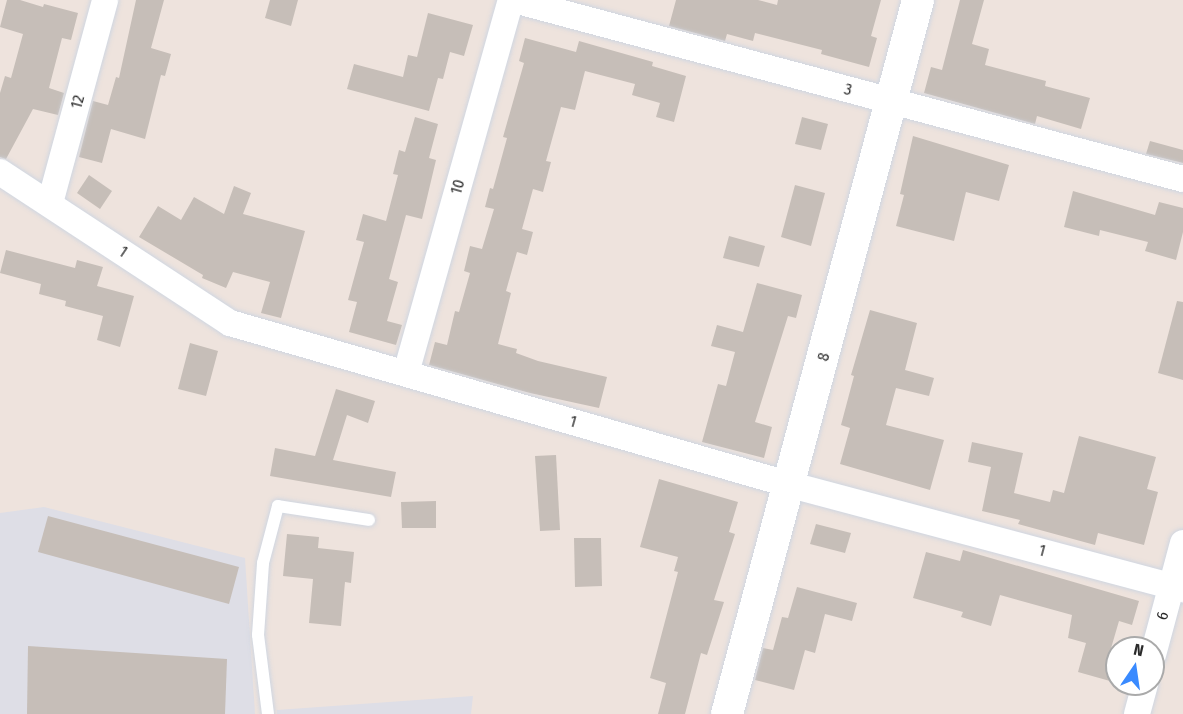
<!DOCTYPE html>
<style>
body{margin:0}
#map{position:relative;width:1183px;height:714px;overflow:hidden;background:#eee3dd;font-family:"Fira Sans Condensed",sans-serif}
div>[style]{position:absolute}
.industrial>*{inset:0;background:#dedee6}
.building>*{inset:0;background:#c6beb8}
.roads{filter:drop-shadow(0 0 2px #cfd6e1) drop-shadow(0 0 2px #cfd6e1)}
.service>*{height:12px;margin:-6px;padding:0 6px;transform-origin:6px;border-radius:6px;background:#fff}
.minor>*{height:26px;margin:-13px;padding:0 13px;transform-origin:13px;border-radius:13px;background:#fff}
.tertiary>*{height:32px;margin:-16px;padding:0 16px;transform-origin:16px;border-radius:16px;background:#fff}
span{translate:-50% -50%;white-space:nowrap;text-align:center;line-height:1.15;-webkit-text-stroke:5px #fff;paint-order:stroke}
.street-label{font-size:16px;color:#2b2b2b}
.north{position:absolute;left:1105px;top:636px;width:60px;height:60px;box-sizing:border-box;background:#fff;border:2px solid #aaa;border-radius:50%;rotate:13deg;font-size:16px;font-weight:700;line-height:24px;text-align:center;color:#2b2b2b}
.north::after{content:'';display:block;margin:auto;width:21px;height:27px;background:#398aff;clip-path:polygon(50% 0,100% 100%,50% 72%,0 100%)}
</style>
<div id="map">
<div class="industrial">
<i style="clip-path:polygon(44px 507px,245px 558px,255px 714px,0 714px,0 513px)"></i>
<i style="clip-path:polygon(473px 696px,471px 714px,277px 714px,277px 710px)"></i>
</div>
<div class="building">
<i style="clip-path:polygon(7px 0,20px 0,43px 7px,44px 4px,78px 13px,71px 40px,62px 38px,49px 88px,64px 93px,58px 115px,33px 109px,6px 159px,0 157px,0 93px,5px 76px,11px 78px,23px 34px,0 27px)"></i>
<i style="clip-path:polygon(136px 0,164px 0,151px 48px,171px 54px,165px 76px,161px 75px,145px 139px,111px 129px,102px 163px,79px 157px,93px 101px,108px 105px,116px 77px,119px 78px)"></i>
<i style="clip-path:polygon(270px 0,298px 0,291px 26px,265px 18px)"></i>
<i style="clip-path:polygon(676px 0,758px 0,777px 5px,778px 0,881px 0,871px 36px,877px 38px,869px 67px,821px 54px,822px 50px,755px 33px,753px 41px,727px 34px,725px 41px,669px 26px)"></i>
<i style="clip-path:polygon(960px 0,984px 0,972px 44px,989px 49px,985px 65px,1046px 81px,1045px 86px,1090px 98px,1081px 129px,1037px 116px,1035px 124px,924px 93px,931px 67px,942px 70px)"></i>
<i style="clip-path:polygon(428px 13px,473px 25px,464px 56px,450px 52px,443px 79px,438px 78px,429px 111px,347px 89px,354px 64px,403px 77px,408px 55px,417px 57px)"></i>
<i style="clip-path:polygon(525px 38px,576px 52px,579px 41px,653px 62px,652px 66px,686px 76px,674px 122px,656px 117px,660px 103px,632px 95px,635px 84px,585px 71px,575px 110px,561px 107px,546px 161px,551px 162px,543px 192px,533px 189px,522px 229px,533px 232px,527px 255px,517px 252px,506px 291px,511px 293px,498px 344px,517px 349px,516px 353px,538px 361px,607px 377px,599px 408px,530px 393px,429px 365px,435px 342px,447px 345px,455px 311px,459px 312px,470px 273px,464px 271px,470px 246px,482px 249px,494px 209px,485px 207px,490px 188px,493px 189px,507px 138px,503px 137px,524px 63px,519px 61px)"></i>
<i style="clip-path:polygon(415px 117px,438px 124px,429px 158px,436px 160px,422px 219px,406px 215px,389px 279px,398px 282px,387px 321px,402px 325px,396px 345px,349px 332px,357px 302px,348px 300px,364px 242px,356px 240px,363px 214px,386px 221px,398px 175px,393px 174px,399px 150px,405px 152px)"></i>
<i style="clip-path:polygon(802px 117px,828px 124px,821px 150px,795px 144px)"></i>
<i style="clip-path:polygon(913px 136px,1009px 165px,999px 201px,966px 192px,954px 241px,896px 226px,904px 195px,900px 194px)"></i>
<i style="clip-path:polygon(1150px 141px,1183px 150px,1183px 163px,1146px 154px)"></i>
<i style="clip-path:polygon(89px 175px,112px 191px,100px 209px,77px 193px)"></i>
<i style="clip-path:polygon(795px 185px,825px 193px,811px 246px,781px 237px)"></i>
<i style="clip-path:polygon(234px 186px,251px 193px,243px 214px,305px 231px,281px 318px,261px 313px,270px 282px,233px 272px,226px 288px,202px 278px,203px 275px,139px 237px,158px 206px,181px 220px,194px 197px,224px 214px)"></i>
<i style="clip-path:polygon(1073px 191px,1155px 215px,1159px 202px,1183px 208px,1183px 232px,1176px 260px,1145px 251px,1148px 242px,1100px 230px,1099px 236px,1064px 227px)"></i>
<i style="clip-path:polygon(729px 236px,765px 246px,759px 267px,723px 258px)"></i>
<i style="clip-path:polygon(6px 250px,75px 268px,77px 260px,103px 267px,97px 286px,134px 296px,120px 347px,97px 340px,103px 316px,65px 306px,66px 301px,39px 294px,41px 284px,0 273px)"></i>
<i style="clip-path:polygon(757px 283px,802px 295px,796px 318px,788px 316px,755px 422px,772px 427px,764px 458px,702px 442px,718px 384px,726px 386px,735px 352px,711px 346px,717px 325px,743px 332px)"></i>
<i style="clip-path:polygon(1177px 301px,1183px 302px,1183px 380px,1158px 373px)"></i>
<i style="clip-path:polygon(870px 310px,917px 323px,905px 370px,934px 378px,929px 396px,896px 388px,886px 425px,944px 440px,930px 490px,840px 464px,850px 428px,841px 425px,854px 376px,851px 375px)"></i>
<i style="clip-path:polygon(190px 343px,218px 351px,206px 396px,178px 389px)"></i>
<i style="clip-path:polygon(336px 389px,375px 401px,368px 423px,347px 415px,333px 460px,396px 472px,391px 497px,270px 476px,275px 448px,315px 456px)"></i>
<i style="clip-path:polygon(1079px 436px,1156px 457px,1147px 489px,1158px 492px,1144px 545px,1098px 533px,1095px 545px,1018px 524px,1020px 520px,982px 511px,991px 467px,968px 462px,972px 442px,1023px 453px,1014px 493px,1050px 502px,1053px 490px,1064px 493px)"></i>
<i style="clip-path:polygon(556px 455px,560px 530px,540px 531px,535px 456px)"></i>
<i style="clip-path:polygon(659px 479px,738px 502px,729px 532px,735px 534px,714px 600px,724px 602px,707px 655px,701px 653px,685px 714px,658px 714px,666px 683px,650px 678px,678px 572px,674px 571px,678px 557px,640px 547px)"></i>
<i style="clip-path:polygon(436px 501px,436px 528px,402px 528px,401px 502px)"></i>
<i style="clip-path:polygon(48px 516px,239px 567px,229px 604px,38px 552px)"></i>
<i style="clip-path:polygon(816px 524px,851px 533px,845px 553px,810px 544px)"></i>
<i style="clip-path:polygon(287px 534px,319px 537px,318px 548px,354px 552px,351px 583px,345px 582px,341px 626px,309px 623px,313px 579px,283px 576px)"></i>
<i style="clip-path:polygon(574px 538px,601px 538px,602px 586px,575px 587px)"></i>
<i style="clip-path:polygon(963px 550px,1139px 601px,1132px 625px,1119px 621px,1107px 662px,1117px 665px,1117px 683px,1078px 672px,1086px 643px,1068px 638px,1072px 615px,1000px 595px,991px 626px,961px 617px,963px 612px,913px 598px,926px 552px,960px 561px)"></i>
<i style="clip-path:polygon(797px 587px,857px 603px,852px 621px,825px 614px,815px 653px,805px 650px,794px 690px,755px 680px,763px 648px,773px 650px,782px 617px,788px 618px)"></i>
<i style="clip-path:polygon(28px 646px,227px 659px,225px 714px,27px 714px)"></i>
</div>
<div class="roads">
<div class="service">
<i style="left:268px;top:714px;width:80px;rotate:-97.2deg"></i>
<i style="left:258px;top:635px;width:72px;rotate:-86deg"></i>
<i style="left:263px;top:563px;width:59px;rotate:-75.3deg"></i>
<i style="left:278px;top:506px;width:92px;rotate:8.7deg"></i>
</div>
<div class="minor">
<i style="left:514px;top:0;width:693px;rotate:14.98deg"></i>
<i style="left:0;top:172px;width:275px;rotate:33.3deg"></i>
<i style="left:230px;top:323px;width:584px;rotate:16.11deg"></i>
<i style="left:791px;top:485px;width:406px;rotate:14.9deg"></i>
<i style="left:50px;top:203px;width:210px;rotate:-74.8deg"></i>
<i style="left:406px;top:373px;width:387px;rotate:-74.3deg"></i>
<i style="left:1153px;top:655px;width:116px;rotate:-75deg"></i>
<i style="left:1137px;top:714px;width:31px;rotate:-75deg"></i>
</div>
<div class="tertiary">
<i style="left:727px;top:714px;width:739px;rotate:-75.02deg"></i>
</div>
</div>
<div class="street-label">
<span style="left:848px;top:90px;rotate:15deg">3</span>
<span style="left:78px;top:102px;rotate:-75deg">12</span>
<span style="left:458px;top:187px;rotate:-74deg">10</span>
<span style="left:123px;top:252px;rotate:34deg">1</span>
<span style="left:824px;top:357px;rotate:-75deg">8</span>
<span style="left:573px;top:422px;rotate:16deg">1</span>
<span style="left:1042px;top:551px;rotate:15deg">1</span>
<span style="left:1163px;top:616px;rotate:-75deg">6</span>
</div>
<div class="north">N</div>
</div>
